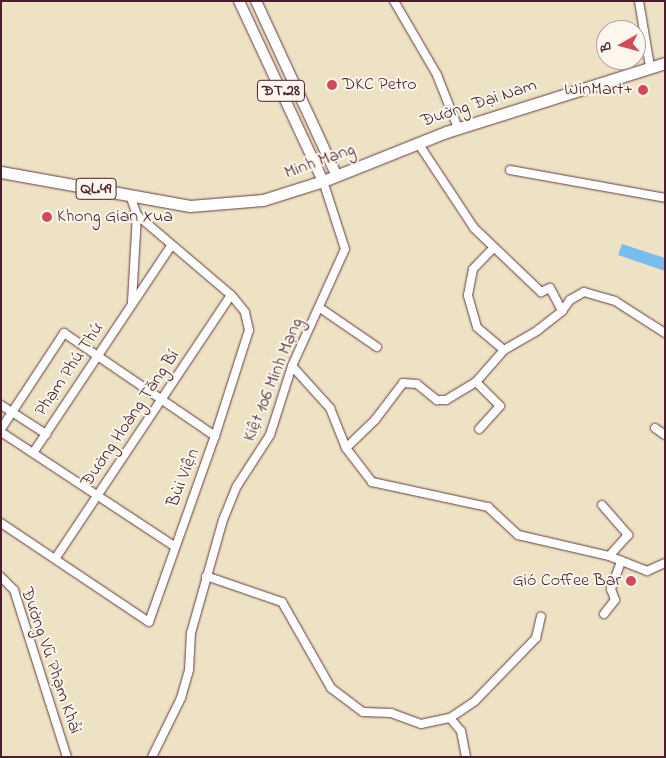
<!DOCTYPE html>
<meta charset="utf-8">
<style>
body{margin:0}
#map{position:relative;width:666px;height:758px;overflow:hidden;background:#eee2c4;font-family:"Indie Flower",sans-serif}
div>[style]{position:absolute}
.water>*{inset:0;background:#77bdee}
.roads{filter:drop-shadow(0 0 1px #633c42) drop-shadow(0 0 1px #633c42)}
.minor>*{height:8px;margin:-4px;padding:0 4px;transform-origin:4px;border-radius:4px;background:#fff}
.major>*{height:10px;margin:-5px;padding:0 5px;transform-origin:5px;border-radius:5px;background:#fff}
.highway>*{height:11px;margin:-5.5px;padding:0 5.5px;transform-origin:5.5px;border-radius:5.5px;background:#fff}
.dots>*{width:14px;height:14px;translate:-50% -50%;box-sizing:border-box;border:2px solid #fbf7ec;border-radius:50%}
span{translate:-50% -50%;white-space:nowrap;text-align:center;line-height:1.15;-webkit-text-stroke:4px #fbf7ec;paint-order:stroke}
.shield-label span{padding:1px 4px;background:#fbf7ec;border:1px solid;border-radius:4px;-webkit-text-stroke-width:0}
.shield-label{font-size:16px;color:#4a1f2b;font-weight:700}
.poi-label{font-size:18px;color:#4a1f2b}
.left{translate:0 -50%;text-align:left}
.right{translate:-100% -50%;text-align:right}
.street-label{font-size:18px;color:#4a1f2b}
.frame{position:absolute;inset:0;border:2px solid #4a1f2b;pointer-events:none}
.north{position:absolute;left:596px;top:20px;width:50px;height:50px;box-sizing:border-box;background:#fbf7ec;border:1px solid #b4a19f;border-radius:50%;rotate:263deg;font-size:14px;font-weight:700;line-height:20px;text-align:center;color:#4a1f2b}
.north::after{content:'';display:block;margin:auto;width:18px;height:22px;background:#d1495b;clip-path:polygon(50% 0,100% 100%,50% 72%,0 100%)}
</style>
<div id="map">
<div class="water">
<i style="clip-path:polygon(622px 244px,665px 258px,665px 271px,618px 255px)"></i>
</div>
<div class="roads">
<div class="minor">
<i style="left:394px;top:1px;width:86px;rotate:59.8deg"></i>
<i style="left:437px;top:75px;width:57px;rotate:68.4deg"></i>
<i style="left:639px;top:1px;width:67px;rotate:80.5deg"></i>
<i style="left:418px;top:143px;width:102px;rotate:56.6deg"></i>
<i style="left:474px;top:228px;width:93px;rotate:43.7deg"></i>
<i style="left:541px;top:292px;width:10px;rotate:-24deg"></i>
<i style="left:550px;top:288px;width:26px;rotate:62deg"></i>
<i style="left:510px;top:170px;width:158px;rotate:10.2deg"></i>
<i style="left:130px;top:195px;width:21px;rotate:71deg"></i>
<i style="left:137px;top:215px;width:87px;rotate:93.3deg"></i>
<i style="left:320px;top:308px;width:69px;rotate:34.4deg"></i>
<i style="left:504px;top:350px;width:39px;rotate:-30deg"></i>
<i style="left:538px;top:330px;width:31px;rotate:-38deg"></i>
<i style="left:562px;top:311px;width:14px;rotate:-54deg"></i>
<i style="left:570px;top:300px;width:16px;rotate:-30deg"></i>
<i style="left:584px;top:292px;width:32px;rotate:16deg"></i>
<i style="left:615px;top:301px;width:59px;rotate:32.6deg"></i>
<i style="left:292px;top:366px;width:57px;rotate:47.9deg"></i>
<i style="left:330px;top:408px;width:43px;rotate:68.2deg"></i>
<i style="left:346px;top:448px;width:43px;rotate:52.6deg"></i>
<i style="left:372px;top:482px;width:119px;rotate:12.2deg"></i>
<i style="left:488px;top:507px;width:41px;rotate:43deg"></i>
<i style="left:518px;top:535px;width:93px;rotate:13deg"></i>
<i style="left:609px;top:556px;width:41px;rotate:21.5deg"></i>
<i style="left:647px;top:571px;width:20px;rotate:-24deg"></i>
<i style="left:476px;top:382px;width:34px;rotate:45deg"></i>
<i style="left:500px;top:406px;width:31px;rotate:132deg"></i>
<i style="left:1px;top:405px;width:54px;rotate:32.8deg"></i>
<i style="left:655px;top:428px;width:12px;rotate:35deg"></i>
<i style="left:1px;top:429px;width:115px;rotate:-56.7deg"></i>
<i style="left:64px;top:333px;width:183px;rotate:34.3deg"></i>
<i style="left:1px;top:432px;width:207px;rotate:33.4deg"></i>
<i style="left:346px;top:448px;width:40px;rotate:-44deg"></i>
<i style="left:375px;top:420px;width:46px;rotate:-52.9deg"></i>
<i style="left:403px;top:383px;width:14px;rotate:4deg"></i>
<i style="left:417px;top:384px;width:26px;rotate:39deg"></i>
<i style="left:437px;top:400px;width:9px"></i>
<i style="left:446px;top:400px;width:35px;rotate:-31deg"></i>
<i style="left:476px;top:382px;width:43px;rotate:-48.8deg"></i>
<i style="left:504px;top:350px;width:35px;rotate:-140deg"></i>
<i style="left:477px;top:327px;width:33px;rotate:-106deg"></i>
<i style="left:468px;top:295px;width:26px;rotate:-79deg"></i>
<i style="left:473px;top:269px;width:30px;rotate:-46deg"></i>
<i style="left:33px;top:453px;width:249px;rotate:-56.3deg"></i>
<i style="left:602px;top:505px;width:40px;rotate:49deg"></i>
<i style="left:628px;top:535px;width:28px;rotate:132deg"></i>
<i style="left:1px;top:523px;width:178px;rotate:33.8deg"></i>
<i style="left:149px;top:622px;width:197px;rotate:-70.5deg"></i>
<i style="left:215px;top:436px;width:111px;rotate:-72.2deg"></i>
<i style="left:249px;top:330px;width:18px;rotate:-103deg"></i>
<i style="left:245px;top:312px;width:22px;rotate:-129deg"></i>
<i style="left:231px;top:295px;width:123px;rotate:-139.6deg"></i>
<i style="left:55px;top:559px;width:317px;rotate:-56.3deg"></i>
<i style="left:206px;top:576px;width:80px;rotate:18.9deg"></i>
<i style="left:282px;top:602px;width:99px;rotate:60.3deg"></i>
<i style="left:331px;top:688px;width:40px;rotate:37deg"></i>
<i style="left:363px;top:712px;width:28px;rotate:2deg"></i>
<i style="left:391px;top:713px;width:32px;rotate:20deg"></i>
<i style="left:421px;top:724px;width:30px;rotate:-12deg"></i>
<i style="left:450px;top:718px;width:17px;rotate:50deg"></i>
<i style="left:461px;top:731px;width:26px;rotate:79deg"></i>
<i style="left:1px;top:577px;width:18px;rotate:45deg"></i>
<i style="left:14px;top:590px;width:175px;rotate:72.4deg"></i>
<i style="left:604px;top:614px;width:18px;rotate:-52deg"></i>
<i style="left:615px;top:600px;width:12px;rotate:-110deg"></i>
<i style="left:611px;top:589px;width:30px;rotate:-70deg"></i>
<i style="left:450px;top:718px;width:30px;rotate:-34deg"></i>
<i style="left:475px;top:701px;width:88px;rotate:-45.9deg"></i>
<i style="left:536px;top:638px;width:22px;rotate:-77deg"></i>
<i style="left:152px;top:757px;width:66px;rotate:-63.8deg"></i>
<i style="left:181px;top:698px;width:29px;rotate:-74deg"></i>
<i style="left:189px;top:670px;width:37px;rotate:-87deg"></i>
<i style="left:191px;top:633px;width:117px;rotate:-74.2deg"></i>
<i style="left:223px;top:520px;width:37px;rotate:-68deg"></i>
<i style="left:237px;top:486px;width:61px;rotate:-57.1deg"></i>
<i style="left:270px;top:435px;width:72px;rotate:-72.3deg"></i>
<i style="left:292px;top:366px;width:128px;rotate:-65.6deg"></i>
<i style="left:345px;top:249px;width:71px;rotate:-107.9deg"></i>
</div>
<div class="major">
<i style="left:239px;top:1px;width:199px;rotate:65deg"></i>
<i style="left:256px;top:1px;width:193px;rotate:65.2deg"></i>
</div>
<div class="highway">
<i style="left:1px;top:172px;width:192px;rotate:10.2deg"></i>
<i style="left:190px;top:206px;width:73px;rotate:-4.7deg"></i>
<i style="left:263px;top:200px;width:63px;rotate:-17.6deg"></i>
<i style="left:323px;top:181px;width:132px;rotate:-21.7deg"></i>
<i style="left:446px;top:132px;width:230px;rotate:-17.5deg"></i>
</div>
</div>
<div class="dots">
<i style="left:332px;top:85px;background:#d1495b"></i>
<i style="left:643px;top:90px;background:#d1495b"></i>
<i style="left:47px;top:217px;background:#d1495b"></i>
<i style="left:631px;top:581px;background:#d1495b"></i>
</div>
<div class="shield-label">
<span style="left:281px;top:91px">ĐT.28</span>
<span style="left:96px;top:189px">QL.49</span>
</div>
<div class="poi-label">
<span class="left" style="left:342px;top:85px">DKC Petro</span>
<span class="right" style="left:633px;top:90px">WinMart+</span>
<span class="left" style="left:57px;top:217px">Khong Gian Xua</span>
<span class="right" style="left:621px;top:581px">Gió Coffee Bar</span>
</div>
<div class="street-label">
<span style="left:479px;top:104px;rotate:-18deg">Đường Đại Nam</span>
<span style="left:320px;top:162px;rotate:-20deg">Minh Mạng</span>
<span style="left:70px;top:370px;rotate:-56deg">Phạm Phú Thứ</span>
<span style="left:274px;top:380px;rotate:-68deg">Kiệt 106 Minh Mạng</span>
<span style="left:131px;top:419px;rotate:-56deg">Đường Hoàng Tăng Bí</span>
<span style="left:184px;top:478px;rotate:-69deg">Bùi Viện</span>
<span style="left:50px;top:661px;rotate:71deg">Đường Vũ Phạm Khải</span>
</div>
<div class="frame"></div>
<div class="north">B</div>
</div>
